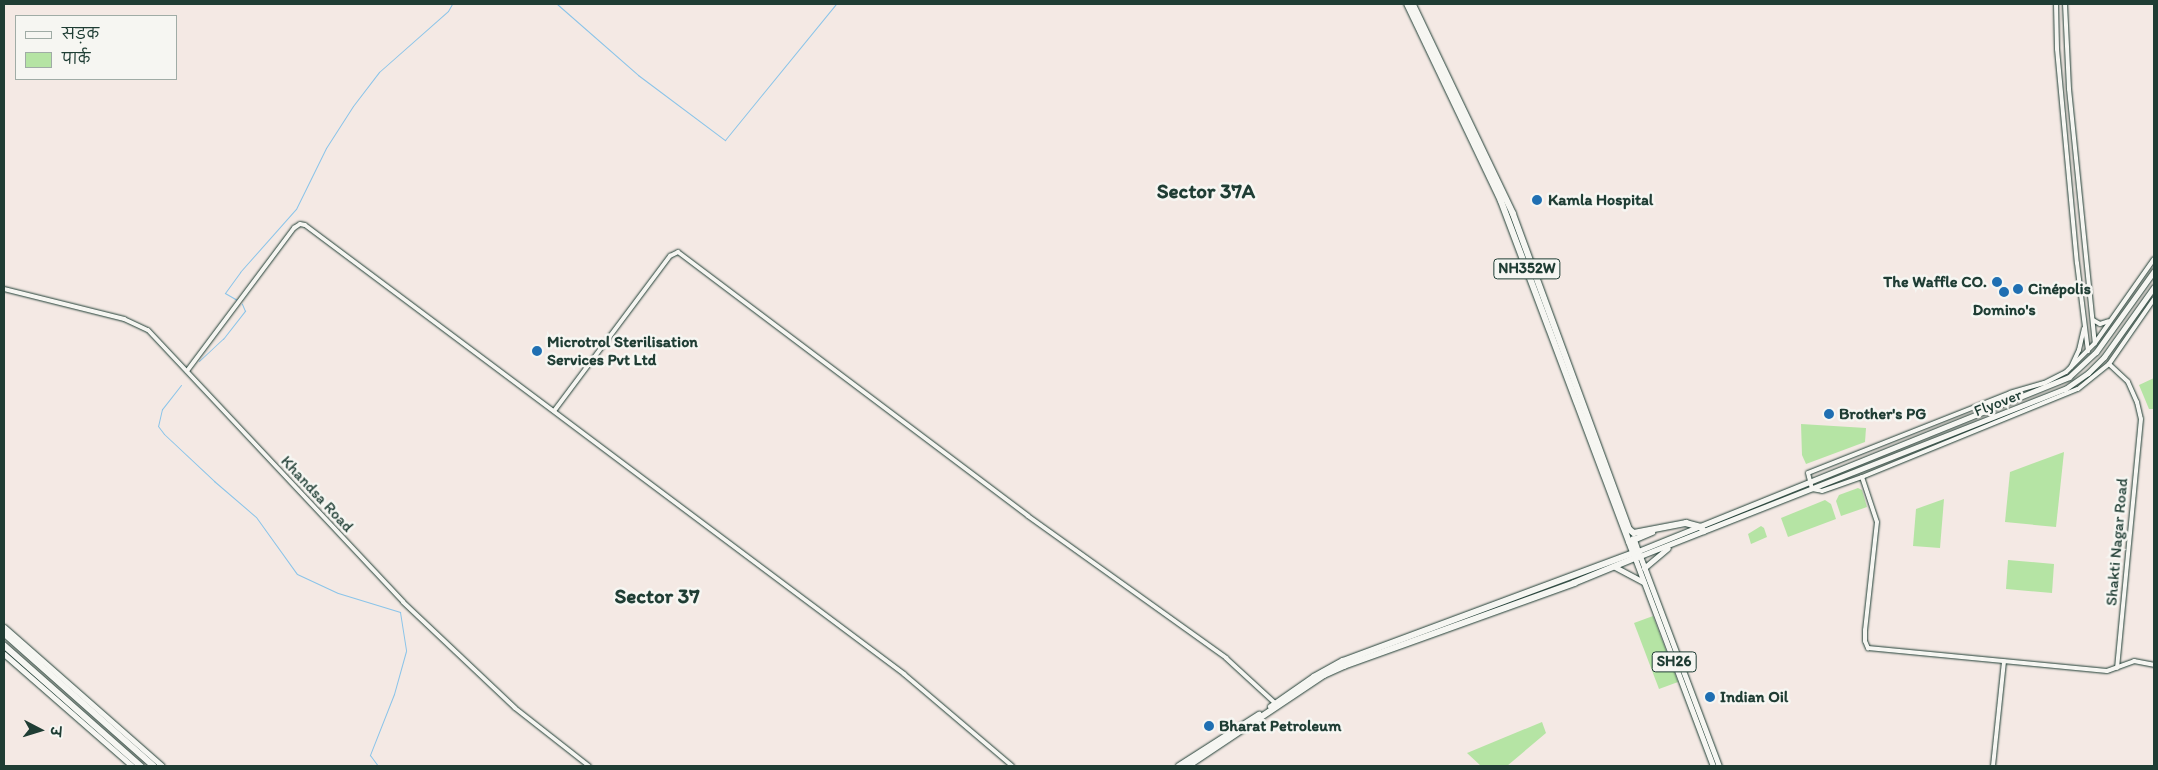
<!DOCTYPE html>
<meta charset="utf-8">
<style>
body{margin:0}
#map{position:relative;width:2158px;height:770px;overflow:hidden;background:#f4e9e4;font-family:Itim,"Playpen Sans Deva",sans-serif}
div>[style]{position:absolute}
.green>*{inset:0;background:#b5e4a4}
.stream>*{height:1px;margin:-0.5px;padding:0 0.5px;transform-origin:0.5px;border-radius:0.5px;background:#8ac4e9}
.roads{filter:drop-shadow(0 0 1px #1f3d34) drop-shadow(0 0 1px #1f3d34)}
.minor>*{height:4px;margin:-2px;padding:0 2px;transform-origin:2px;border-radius:2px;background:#f6f6f2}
.major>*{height:5px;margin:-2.5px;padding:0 2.5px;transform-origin:2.5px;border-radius:2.5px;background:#f6f6f2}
.highway>*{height:5.5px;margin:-2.75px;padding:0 2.75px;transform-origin:2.75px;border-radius:2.75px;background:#f6f6f2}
.dots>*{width:14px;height:14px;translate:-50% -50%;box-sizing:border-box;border:2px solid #f6f6f2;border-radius:50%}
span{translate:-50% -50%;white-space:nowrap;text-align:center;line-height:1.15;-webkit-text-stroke:5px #f6f6f2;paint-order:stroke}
.shield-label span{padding:1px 4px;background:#f6f6f2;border:1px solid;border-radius:4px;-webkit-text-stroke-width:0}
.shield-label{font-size:15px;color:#1f3d34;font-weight:700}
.poi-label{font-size:16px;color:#1f3d34;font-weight:700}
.left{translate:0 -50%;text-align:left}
.right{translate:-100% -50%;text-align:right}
.street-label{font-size:16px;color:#1f3d34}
.district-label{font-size:21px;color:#1f3d34;font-weight:700}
.frame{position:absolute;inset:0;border:5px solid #1f3d34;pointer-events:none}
.legend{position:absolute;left:15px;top:15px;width:162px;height:65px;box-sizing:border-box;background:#f6f6f2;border:1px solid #a0aca6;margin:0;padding:6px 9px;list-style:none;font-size:15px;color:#1f3d34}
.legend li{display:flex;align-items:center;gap:10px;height:25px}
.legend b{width:25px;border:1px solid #a0aca6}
.north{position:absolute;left:15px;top:705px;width:50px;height:50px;-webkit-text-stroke:4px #f6f6f2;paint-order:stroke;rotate:95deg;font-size:14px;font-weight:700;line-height:20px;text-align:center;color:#1f3d34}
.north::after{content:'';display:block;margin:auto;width:18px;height:22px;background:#1f3d34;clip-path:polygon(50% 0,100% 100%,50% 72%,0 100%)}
</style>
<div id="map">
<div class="green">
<i style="clip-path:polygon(2154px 378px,2154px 409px,2149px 409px,2139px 385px)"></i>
<i style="clip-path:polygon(1801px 424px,1866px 428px,1865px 442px,1806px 464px,1802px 455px)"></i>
<i style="clip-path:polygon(2064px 452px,2056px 527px,2005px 522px,2010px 472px)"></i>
<i style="clip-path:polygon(1858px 488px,1862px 490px,1867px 507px,1841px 516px,1836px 501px,1839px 495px)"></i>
<i style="clip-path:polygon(1944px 499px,1940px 548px,1913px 546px,1916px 509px)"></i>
<i style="clip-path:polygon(1825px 500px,1831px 504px,1836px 519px,1788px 537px,1781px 518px)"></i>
<i style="clip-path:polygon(1761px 526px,1764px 528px,1767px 537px,1751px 544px,1748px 534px)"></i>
<i style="clip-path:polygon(2008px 560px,2054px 564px,2052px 593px,2006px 589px)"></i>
<i style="clip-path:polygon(1653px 616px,1678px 682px,1659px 689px,1634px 623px)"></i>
<i style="clip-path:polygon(1542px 722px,1546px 733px,1507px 766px,1481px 766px,1467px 753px)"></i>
</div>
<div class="stream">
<i style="left:557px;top:4px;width:108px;rotate:41.2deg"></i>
<i style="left:638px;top:75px;width:109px;rotate:36.8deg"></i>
<i style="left:725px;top:140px;width:176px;rotate:-50.8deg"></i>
<i style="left:237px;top:300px;width:14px;rotate:-150deg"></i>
<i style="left:225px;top:293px;width:26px;rotate:-54deg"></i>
<i style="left:240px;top:272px;width:84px;rotate:-48.4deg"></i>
<i style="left:296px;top:209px;width:68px;rotate:-63.8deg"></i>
<i style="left:326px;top:148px;width:50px;rotate:-57.3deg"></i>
<i style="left:353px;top:106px;width:43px;rotate:-52.6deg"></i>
<i style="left:379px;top:72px;width:92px;rotate:-41.5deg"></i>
<i style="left:448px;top:11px;width:8px;rotate:-60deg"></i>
<i style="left:199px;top:361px;width:33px;rotate:-43deg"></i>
<i style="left:223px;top:339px;width:36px;rotate:-52deg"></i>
<i style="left:245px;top:311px;width:8px;rotate:-113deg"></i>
<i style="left:181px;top:385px;width:31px;rotate:128deg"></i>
<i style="left:162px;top:409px;width:17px;rotate:103deg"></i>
<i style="left:158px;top:426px;width:10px;rotate:53deg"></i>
<i style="left:164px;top:434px;width:69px;rotate:43.2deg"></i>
<i style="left:214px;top:481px;width:55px;rotate:40.6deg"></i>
<i style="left:256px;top:517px;width:70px;rotate:54.3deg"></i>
<i style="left:297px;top:574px;width:45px;rotate:24.9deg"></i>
<i style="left:338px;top:593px;width:65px;rotate:17deg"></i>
<i style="left:400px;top:612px;width:39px;rotate:81deg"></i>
<i style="left:406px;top:651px;width:45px;rotate:105.6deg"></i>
<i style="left:394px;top:694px;width:66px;rotate:111.5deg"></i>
<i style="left:370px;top:755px;width:14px;rotate:54deg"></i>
</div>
<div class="roads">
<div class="minor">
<i style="left:2056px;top:4px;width:45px;rotate:88.7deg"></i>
<i style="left:2057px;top:49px;width:215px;rotate:84.7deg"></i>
<i style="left:2077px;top:263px;width:89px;rotate:82.9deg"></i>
<i style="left:2065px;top:4px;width:85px;rotate:87.3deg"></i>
<i style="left:2069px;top:89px;width:255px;rotate:84.2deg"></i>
<i style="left:2154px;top:259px;width:103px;rotate:125.1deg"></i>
<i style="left:2095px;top:343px;width:41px;rotate:135deg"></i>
<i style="left:2066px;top:372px;width:25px;rotate:153deg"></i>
<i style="left:2044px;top:383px;width:35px;rotate:164deg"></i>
<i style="left:2010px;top:393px;width:217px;rotate:158.4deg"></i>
<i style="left:1808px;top:473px;width:16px;rotate:76deg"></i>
<i style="left:1812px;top:489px;width:10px;rotate:11deg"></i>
<i style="left:1822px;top:491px;width:42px;rotate:-19.3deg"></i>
<i style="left:1862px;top:477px;width:233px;rotate:-22.2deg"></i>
<i style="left:2078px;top:389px;width:40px;rotate:-39deg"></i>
<i style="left:2109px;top:364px;width:79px;rotate:-55.3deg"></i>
<i style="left:4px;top:289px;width:124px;rotate:14deg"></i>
<i style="left:124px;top:319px;width:26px;rotate:25deg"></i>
<i style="left:148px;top:330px;width:373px;rotate:46.8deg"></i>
<i style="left:403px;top:602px;width:154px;rotate:43.4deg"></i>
<i style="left:515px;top:708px;width:94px;rotate:38.1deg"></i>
<i style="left:2093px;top:320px;width:8px;rotate:30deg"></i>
<i style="left:2100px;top:324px;width:9px;rotate:-18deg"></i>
<i style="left:2109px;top:364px;width:26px;rotate:43deg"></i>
<i style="left:2128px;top:382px;width:22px;rotate:66deg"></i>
<i style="left:2137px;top:402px;width:17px;rotate:77deg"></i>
<i style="left:2141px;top:419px;width:250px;rotate:95.5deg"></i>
<i style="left:2071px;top:367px;width:19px;rotate:-65deg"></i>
<i style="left:2079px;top:350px;width:22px;rotate:-77deg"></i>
<i style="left:187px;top:371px;width:179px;rotate:-53.2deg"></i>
<i style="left:294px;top:228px;width:7px;rotate:-34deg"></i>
<i style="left:300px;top:224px;width:5px;rotate:11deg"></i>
<i style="left:305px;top:225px;width:749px;rotate:36.85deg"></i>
<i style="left:904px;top:674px;width:142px;rotate:40.4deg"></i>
<i style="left:554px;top:411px;width:194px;rotate:-53.2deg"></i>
<i style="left:670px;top:256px;width:9px;rotate:-27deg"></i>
<i style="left:678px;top:252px;width:438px;rotate:37deg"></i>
<i style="left:1028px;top:516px;width:244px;rotate:35.6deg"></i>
<i style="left:1226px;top:658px;width:68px;rotate:42.6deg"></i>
<i style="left:1862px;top:477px;width:47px;rotate:71.6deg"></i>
<i style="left:1877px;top:522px;width:109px;rotate:96.3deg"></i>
<i style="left:1865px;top:630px;width:11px;rotate:90deg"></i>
<i style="left:1865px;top:641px;width:8px;rotate:67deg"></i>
<i style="left:1868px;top:648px;width:240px;rotate:5.5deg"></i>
<i style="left:2107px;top:671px;width:29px;rotate:-20deg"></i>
<i style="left:2134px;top:661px;width:20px;rotate:11deg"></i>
<i style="left:1993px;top:766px;width:105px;rotate:-84deg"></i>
</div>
<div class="major">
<i style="left:1636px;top:552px;width:467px;rotate:-22deg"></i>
<i style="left:2069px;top:377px;width:37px;rotate:-43deg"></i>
<i style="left:2096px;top:352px;width:100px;rotate:-54.4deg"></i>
<i style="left:1640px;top:556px;width:224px;rotate:69.4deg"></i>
<i style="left:1615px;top:567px;width:32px;rotate:28deg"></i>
<i style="left:1644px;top:568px;width:31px;rotate:-40deg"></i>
<i style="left:4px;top:627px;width:210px;rotate:41.3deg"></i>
<i style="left:4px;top:654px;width:170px;rotate:41.2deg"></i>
<i style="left:1713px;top:766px;width:222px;rotate:-110.6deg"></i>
<i style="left:1635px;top:558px;width:462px;rotate:-21.5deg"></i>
<i style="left:2065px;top:389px;width:28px;rotate:-35deg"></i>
<i style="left:2088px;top:373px;width:23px;rotate:-45deg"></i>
<i style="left:2104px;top:357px;width:86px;rotate:-54.5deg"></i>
</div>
<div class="highway">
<i style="left:1413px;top:4px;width:232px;rotate:64.4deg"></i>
<i style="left:1513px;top:213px;width:337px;rotate:69.8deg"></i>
<i style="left:1629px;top:529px;width:6px;rotate:39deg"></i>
<i style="left:1634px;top:533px;width:53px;rotate:-10.9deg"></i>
<i style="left:1686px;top:523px;width:16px;rotate:15deg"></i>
<i style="left:1701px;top:527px;width:5px;rotate:53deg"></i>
<i style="left:1634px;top:539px;width:18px;rotate:71deg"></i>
<i style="left:1629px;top:542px;width:25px;rotate:-23deg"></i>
<i style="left:4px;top:633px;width:200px;rotate:41.6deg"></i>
<i style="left:4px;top:645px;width:183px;rotate:41.5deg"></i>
<i style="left:1271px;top:707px;width:52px;rotate:-34.9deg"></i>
<i style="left:1314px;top:677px;width:33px;rotate:-29deg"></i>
<i style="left:1343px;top:661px;width:310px;rotate:-20.4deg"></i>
<i style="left:1179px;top:766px;width:95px;rotate:-32.5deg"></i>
<i style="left:1188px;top:766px;width:164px;rotate:-33.8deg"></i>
<i style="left:1324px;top:675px;width:22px;rotate:-24deg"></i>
<i style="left:1344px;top:666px;width:245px;rotate:-19.8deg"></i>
<i style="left:1574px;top:583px;width:66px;rotate:-22.3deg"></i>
<i style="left:1635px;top:558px;width:381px;rotate:-110.6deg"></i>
<i style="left:1501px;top:201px;width:218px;rotate:-115.5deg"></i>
</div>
</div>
<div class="dots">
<i style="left:1537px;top:200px;background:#1f6fb2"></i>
<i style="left:1997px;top:282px;background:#1f6fb2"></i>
<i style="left:2018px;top:289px;background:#1f6fb2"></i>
<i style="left:2004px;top:292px;background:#1f6fb2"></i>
<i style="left:537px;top:351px;background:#1f6fb2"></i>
<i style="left:1829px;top:414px;background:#1f6fb2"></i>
<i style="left:1710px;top:697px;background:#1f6fb2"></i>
<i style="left:1209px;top:726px;background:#1f6fb2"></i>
</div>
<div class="shield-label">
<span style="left:1527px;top:269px">NH352W</span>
<span style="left:1674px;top:662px">SH26</span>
</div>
<div class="poi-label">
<span class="left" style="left:1548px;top:200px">Kamla Hospital</span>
<span class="right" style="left:1987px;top:282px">The Waffle CO.</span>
<span class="left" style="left:2028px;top:289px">Cinépolis</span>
<span style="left:2004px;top:310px">Domino's</span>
<span class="left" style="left:547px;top:351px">Microtrol Sterilisation<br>Services Pvt Ltd</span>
<span class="left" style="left:1839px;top:414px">Brother's PG</span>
<span class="left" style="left:1720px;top:697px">Indian Oil</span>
<span class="left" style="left:1219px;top:726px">Bharat Petroleum</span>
</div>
<div class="street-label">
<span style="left:1998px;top:403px;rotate:-21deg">Flyover</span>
<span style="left:317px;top:494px;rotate:47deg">Khandsa Road</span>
<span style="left:2117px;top:542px;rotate:-85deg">Shakti Nagar Road</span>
</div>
<div class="district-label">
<span style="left:1206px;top:191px">Sector 37A</span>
<span style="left:657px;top:596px">Sector 37</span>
</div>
<div class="frame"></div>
<ul class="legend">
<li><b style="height:6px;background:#f6f6f2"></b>सड़क</li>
<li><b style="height:14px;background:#b5e4a4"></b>पार्क</li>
</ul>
<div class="north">उ</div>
</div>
